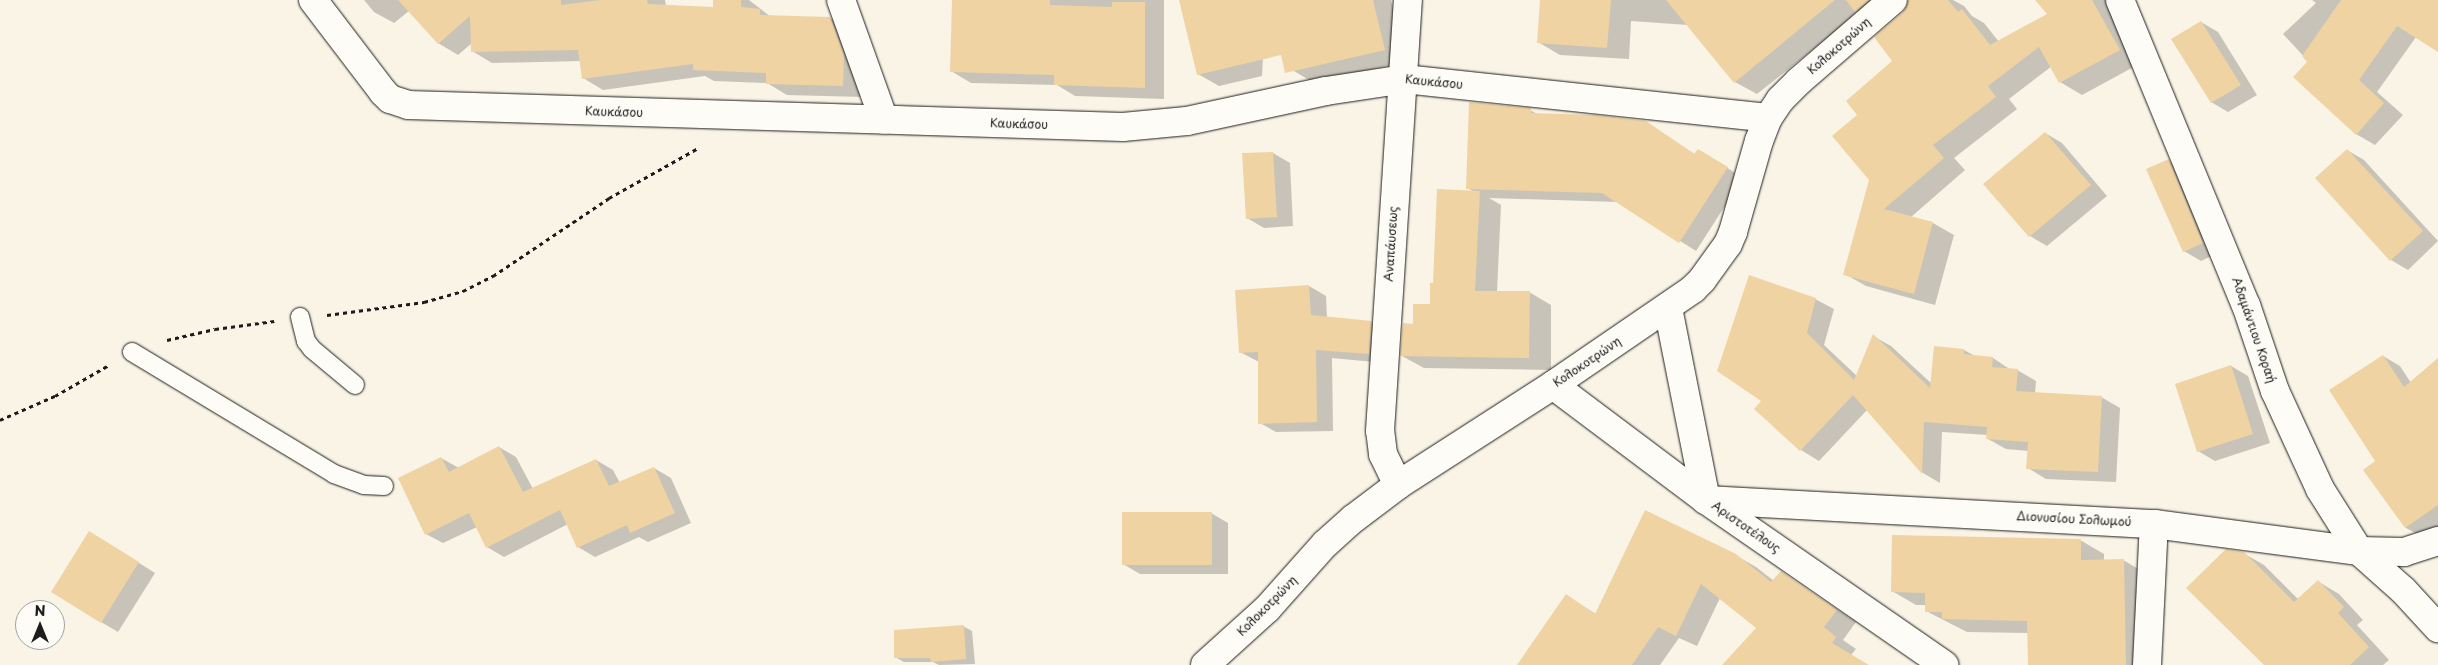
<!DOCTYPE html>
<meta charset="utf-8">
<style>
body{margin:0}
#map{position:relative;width:2438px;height:665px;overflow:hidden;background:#faf4e6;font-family:"Playpen Sans",sans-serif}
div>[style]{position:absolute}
.shadow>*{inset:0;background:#0003}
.building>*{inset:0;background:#efd3a3}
.path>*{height:3px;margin-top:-1.5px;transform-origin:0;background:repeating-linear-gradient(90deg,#1c1c1c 0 4px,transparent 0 8px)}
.roads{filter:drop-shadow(0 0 1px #1c1c1c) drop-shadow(0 0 1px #1c1c1c)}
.service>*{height:18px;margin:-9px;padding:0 9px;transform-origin:9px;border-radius:9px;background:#fdfcf7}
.minor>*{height:28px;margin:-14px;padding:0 14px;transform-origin:14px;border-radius:14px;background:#fdfcf7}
.tertiary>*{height:28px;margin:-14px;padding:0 14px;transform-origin:14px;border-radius:14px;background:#fdfcf7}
span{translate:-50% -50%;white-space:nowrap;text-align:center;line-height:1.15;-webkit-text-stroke:4.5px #fdfcf7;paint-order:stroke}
.street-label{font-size:12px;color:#1c1c1c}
.north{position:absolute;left:15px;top:600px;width:50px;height:50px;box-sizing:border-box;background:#fdfcf7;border:1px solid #a3a29f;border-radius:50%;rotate:0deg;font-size:14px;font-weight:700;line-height:20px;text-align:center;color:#1c1c1c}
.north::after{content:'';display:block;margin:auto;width:18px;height:22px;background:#1c1c1c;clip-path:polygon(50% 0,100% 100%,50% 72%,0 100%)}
</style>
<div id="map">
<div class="shadow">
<i style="clip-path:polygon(364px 0,665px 0,666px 6px,714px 8px,715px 0,749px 0,771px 17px,830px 18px,850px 30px,863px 97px,787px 95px,767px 83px,714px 81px,705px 76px,603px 90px,583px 78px,581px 61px,492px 63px,472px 51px,472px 43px,458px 55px,438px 43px,409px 11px,394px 23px,374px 12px)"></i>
<i style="clip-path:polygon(953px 0,1164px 0,1164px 99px,1075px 96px,1057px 85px,971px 83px,951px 71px)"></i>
<i style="clip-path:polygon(1180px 0,1266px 0,1262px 76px,1219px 86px,1198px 74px)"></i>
<i style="clip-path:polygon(1298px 0,1391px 0,1405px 62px,1314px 83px,1294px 71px)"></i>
<i style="clip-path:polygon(1542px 0,1875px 0,1757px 94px,1735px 82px,1688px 25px,1631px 21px,1629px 59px,1560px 55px,1538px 42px)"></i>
<i style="clip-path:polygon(1934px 0,1953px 0,1964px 6px,1972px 16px,1984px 23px,1999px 42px,2049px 15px,2037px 0,2106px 0,2141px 63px,2082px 95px,2060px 82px,2052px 66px,2009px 99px,2017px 109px,1954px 158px,1965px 170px,1911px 217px,1933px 223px,1954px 235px,1935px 305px,1866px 286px,1845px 274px,1871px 180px,1859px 115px)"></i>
<i style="clip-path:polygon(2312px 0,2438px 0,2438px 50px,2416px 37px,2377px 92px,2403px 115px,2375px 145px,2356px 134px,2309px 62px,2283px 34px,2316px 3px)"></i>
<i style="clip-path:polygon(2201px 22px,2218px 32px,2257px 95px,2228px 112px,2211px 102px)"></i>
<i style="clip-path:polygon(1530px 110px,1539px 115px,1646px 122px,1696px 155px,1715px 160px,1743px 178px,1696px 251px,1618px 202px,1489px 198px,1501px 205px,1497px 292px,1529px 292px,1551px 305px,1551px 370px,1424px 368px,1402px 356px,1414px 326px,1431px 305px,1434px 284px,1475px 192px,1467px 188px)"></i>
<i style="clip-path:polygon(2045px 133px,2062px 143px,2107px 196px,2047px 246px,2030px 236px,1985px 184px)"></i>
<i style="clip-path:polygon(2347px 150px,2364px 160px,2438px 241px,2408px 270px,2391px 260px)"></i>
<i style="clip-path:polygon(1273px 153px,1290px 163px,1293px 226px,1264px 228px,1247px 218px)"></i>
<i style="clip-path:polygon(2169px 161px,2186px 171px,2220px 252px,2201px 261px,2184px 251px)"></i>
<i style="clip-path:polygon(1309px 286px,1326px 296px,1327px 318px,1371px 322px,1388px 331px,1385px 363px,1332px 358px,1333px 431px,1276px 432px,1260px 423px,1259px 362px,1240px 352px,1236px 291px)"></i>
<i style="clip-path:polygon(1815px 299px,1834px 309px,1824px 345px,1857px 376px,1873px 336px,1891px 346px,1932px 384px,1935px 348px,1964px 350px,1975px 356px,1993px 358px,2011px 370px,2017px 370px,2036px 381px,2035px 394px,2101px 397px,2120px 408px,2116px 482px,2046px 479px,2028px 468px,2029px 451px,2006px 449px,1988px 439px,1988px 435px,1942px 432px,1940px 483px,1923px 473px,1867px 410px,1819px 461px,1801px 450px,1756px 409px,1763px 401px)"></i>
<i style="clip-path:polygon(2383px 356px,2400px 366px,2411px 383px,2438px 360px,2438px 540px,2423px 537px,2406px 528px,2365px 470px,2377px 462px)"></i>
<i style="clip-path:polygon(2231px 366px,2248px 376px,2270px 443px,2215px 461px,2198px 451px)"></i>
<i style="clip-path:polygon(499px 447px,516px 457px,533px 489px,596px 460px,613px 470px,620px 483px,654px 468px,671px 478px,691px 523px,648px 542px,639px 537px,595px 557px,578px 547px,568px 524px,504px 557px,487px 547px,477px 527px,443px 543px,426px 534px,441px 458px,459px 468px)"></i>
<i style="clip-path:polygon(1211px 513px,1228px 523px,1228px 574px,1140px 574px,1123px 564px)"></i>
<i style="clip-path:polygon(2080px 540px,2104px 554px,2104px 561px,2123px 560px,2147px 574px,2149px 665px,2029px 665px,2028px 633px,1967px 632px,1926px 611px,1926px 605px,1916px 605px,1892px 591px)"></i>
<i style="clip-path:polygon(106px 542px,155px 573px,118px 632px,101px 622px)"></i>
<i style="clip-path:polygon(2243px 553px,2264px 565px,2299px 600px,2319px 582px,2339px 594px,2363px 620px,2357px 625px,2389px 660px,2383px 665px,2266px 665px,2188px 588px)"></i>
<i style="clip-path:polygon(1735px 555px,1756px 567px,1774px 581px,1781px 572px,1856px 622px,1843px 640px,1856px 649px,1851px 655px,1867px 665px,1723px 665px,1758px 628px,1720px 598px,1697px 646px,1679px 638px,1660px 665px,1519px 665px,1567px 596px,1596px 614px)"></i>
<i style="clip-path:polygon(963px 626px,972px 631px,975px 664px,939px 665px,933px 662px,904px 662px,895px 657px)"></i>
</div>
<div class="building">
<i style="clip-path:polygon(398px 0,561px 0,561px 5px,600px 0,647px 0,648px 4px,713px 7px,713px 0,741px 0,741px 7px,760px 9px,760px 15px,830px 17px,844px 54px,843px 86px,766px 84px,766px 73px,693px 70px,693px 64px,582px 79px,578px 50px,471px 52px,470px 16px,438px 44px)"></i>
<i style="clip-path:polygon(952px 0,1050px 0,1050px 5px,1112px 7px,1112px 2px,1145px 2px,1145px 88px,1054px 85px,1054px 75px,950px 72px)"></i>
<i style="clip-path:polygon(1179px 0,1373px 0,1385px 50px,1285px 73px,1281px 55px,1197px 75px)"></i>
<i style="clip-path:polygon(1540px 0,1611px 0,1607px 48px,1537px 43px)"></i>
<i style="clip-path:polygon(1666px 0,1835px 0,1734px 83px)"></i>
<i style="clip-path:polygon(1846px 0,1869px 0,1855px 12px)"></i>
<i style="clip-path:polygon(1908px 0,1948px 0,1958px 12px,1962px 9px,1990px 45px,2047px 14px,2035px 0,2092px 0,2120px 50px,2059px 83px,2039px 47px,1988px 86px,1996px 97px,1933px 145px,1944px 158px,1884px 209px,1933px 222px,1914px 294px,1843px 275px,1869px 180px,1832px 136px,1857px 115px,1846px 101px,1892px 61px,1874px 37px,1903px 12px)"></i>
<i style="clip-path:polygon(2341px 0,2438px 0,2438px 52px,2397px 26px,2359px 80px,2384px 103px,2356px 135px,2293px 77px,2307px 62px,2302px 56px)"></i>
<i style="clip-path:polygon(2201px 21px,2241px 85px,2211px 103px,2171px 39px)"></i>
<i style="clip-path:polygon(1469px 102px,1531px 108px,1531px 113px,1596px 115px,1646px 121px,1694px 154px,1698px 149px,1728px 167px,1679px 243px,1602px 193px,1466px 189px)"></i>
<i style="clip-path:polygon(2045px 132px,2091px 185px,2029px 237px,1983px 184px)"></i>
<i style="clip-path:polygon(2347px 149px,2423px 231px,2390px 261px,2315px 178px)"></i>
<i style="clip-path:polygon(1273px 152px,1277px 217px,1246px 219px,1242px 153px)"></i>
<i style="clip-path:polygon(2169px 159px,2203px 243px,2183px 252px,2146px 169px)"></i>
<i style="clip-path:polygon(1437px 189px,1480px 191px,1475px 291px,1530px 291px,1529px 358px,1400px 356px,1403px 323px,1413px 324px,1413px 304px,1430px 304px,1430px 283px,1433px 283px)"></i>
<i style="clip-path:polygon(1749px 275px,1816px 298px,1807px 333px,1854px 380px,1873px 334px,1930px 388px,1934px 346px,1964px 349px,1964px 354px,1993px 357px,1992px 367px,2018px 369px,2016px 391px,2102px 396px,2098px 472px,2026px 469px,2028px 442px,1986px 439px,1987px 427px,1924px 422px,1922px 474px,1853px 395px,1800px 451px,1754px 409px,1761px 401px,1717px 371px)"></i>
<i style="clip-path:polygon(1309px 285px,1311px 315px,1372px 321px,1369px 354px,1316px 350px,1317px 422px,1258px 424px,1258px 352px,1239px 353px,1235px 290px)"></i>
<i style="clip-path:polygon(2383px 355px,2404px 387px,2438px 358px,2438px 505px,2405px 528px,2363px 470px,2375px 461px,2329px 390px)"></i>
<i style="clip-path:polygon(2231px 365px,2253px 434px,2197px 452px,2175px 384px)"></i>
<i style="clip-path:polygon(499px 446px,523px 492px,596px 459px,609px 486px,654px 467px,675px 513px,630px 533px,627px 525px,577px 548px,560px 510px,486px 548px,469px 513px,425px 535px,398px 478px,441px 457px,449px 472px)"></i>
<i style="clip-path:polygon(1645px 510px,1736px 554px,1771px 582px,1781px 571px,1837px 610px,1824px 627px,1836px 637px,1832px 643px,1869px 665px,1722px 665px,1756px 628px,1701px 584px,1676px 636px,1658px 627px,1632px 665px,1517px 665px,1566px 594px,1595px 614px)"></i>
<i style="clip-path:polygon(1122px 512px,1212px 512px,1212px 565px,1122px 565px)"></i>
<i style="clip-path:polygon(89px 531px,139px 562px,101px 623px,51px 592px)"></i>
<i style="clip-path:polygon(1892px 535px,2081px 539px,2081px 560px,2124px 559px,2126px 665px,2028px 665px,2027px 621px,1942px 619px,1942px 612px,1925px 612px,1925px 593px,1891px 592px)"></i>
<i style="clip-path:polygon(2226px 549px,2244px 552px,2294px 602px,2318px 580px,2344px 607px,2338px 613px,2369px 647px,2350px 665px,2264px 665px,2186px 588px)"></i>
<i style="clip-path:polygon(964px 625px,966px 659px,931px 662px,930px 658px,894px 658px,894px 630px)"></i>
</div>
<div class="path">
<i style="left:327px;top:315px;width:98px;rotate:-7.6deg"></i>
<i style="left:424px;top:302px;width:41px;rotate:-15.8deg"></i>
<i style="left:463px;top:291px;width:34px;rotate:-27deg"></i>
<i style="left:493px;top:276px;width:140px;rotate:-33.9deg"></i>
<i style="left:609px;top:198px;width:102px;rotate:-29.3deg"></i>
<i style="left:167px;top:340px;width:49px;rotate:-12.9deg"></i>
<i style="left:215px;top:329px;width:60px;rotate:-7.7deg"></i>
<i style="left:0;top:420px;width:60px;rotate:-23.6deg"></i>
<i style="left:55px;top:396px;width:62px;rotate:-29.9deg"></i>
</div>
<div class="roads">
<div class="service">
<i style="left:300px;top:317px;width:25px;rotate:76deg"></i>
<i style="left:306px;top:341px;width:10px;rotate:53deg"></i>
<i style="left:312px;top:349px;width:56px;rotate:39.9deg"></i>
<i style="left:132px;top:352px;width:236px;rotate:31.1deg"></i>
<i style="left:334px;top:474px;width:32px;rotate:20deg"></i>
<i style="left:364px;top:485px;width:20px;rotate:3deg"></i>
</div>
<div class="minor">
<i style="left:313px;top:0;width:116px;rotate:52.7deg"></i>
<i style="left:383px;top:92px;width:10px;rotate:45deg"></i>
<i style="left:390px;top:99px;width:19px;rotate:18deg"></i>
<i style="left:408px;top:105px;width:715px;rotate:1.76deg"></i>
<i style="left:1123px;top:127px;width:64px;rotate:-5.4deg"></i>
<i style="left:1187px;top:121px;width:142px;rotate:-12.2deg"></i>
<i style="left:1326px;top:91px;width:79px;rotate:-8.7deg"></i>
<i style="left:1404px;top:79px;width:366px;rotate:6.1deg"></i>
<i style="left:841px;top:0;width:127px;rotate:70.3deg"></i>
<i style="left:2120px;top:0;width:330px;rotate:67.6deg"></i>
<i style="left:2246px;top:305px;width:91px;rotate:71.4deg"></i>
<i style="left:2275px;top:391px;width:108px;rotate:65.3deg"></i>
<i style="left:2320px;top:489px;width:73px;rotate:57.8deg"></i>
<i style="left:2359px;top:551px;width:59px;rotate:41.6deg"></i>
<i style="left:2403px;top:590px;width:52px;rotate:47.4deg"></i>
<i style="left:1668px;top:308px;width:196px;rotate:78.8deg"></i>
<i style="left:1553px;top:385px;width:191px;rotate:36.9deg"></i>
<i style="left:1706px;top:500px;width:290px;rotate:34.7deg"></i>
<i style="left:1398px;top:485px;width:34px;rotate:-116deg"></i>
<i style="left:1383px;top:454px;width:23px;rotate:-97deg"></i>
<i style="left:1380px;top:431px;width:432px;rotate:-86.3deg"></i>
<i style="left:1706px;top:500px;width:449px;rotate:3.1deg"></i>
<i style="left:2154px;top:524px;width:207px;rotate:7.5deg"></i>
<i style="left:2359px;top:551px;width:45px;rotate:1.3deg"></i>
<i style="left:2404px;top:552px;width:36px;rotate:-18deg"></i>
<i style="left:2147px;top:665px;width:141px;rotate:-87.2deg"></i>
</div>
<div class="tertiary">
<i style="left:1205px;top:665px;width:84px;rotate:-42.1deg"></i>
<i style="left:1267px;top:609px;width:87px;rotate:-48.3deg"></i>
<i style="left:1325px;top:544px;width:38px;rotate:-42deg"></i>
<i style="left:1353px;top:519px;width:56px;rotate:-37.1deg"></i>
<i style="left:1398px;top:485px;width:184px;rotate:-32.8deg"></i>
<i style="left:1553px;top:385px;width:170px;rotate:-34.4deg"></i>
<i style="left:1693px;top:289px;width:13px;rotate:-45deg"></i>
<i style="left:1702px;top:280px;width:44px;rotate:-54.2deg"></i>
<i style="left:1728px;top:244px;width:13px;rotate:-67deg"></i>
<i style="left:1733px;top:232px;width:95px;rotate:-74.1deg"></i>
<i style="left:1759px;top:141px;width:25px;rotate:-69deg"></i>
<i style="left:1768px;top:118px;width:22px;rotate:-56deg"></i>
<i style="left:1780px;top:100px;width:27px;rotate:-45deg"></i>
<i style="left:1799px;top:81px;width:124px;rotate:-40.8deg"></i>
</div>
</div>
<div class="street-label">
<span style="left:1839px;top:46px;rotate:-41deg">Κολοκοτρώνη</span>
<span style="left:1434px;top:82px;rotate:6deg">Καυκάσου</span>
<span style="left:614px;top:112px;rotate:2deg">Καυκάσου</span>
<span style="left:1019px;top:124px;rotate:2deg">Καυκάσου</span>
<span style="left:1391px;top:244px;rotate:-86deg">Αναπάυσεως</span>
<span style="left:2254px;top:330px;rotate:71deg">Αδαμάντιου Κοραή</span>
<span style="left:1587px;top:362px;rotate:-34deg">Κολοκοτρώνη</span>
<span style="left:2074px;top:519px;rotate:3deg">Διονυσίου Σολωμού</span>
<span style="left:1746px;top:527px;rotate:35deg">Αριστοτέλους</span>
<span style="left:1267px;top:606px;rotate:-45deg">Κολοκοτρώνη</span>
</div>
<div class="north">N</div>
</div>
